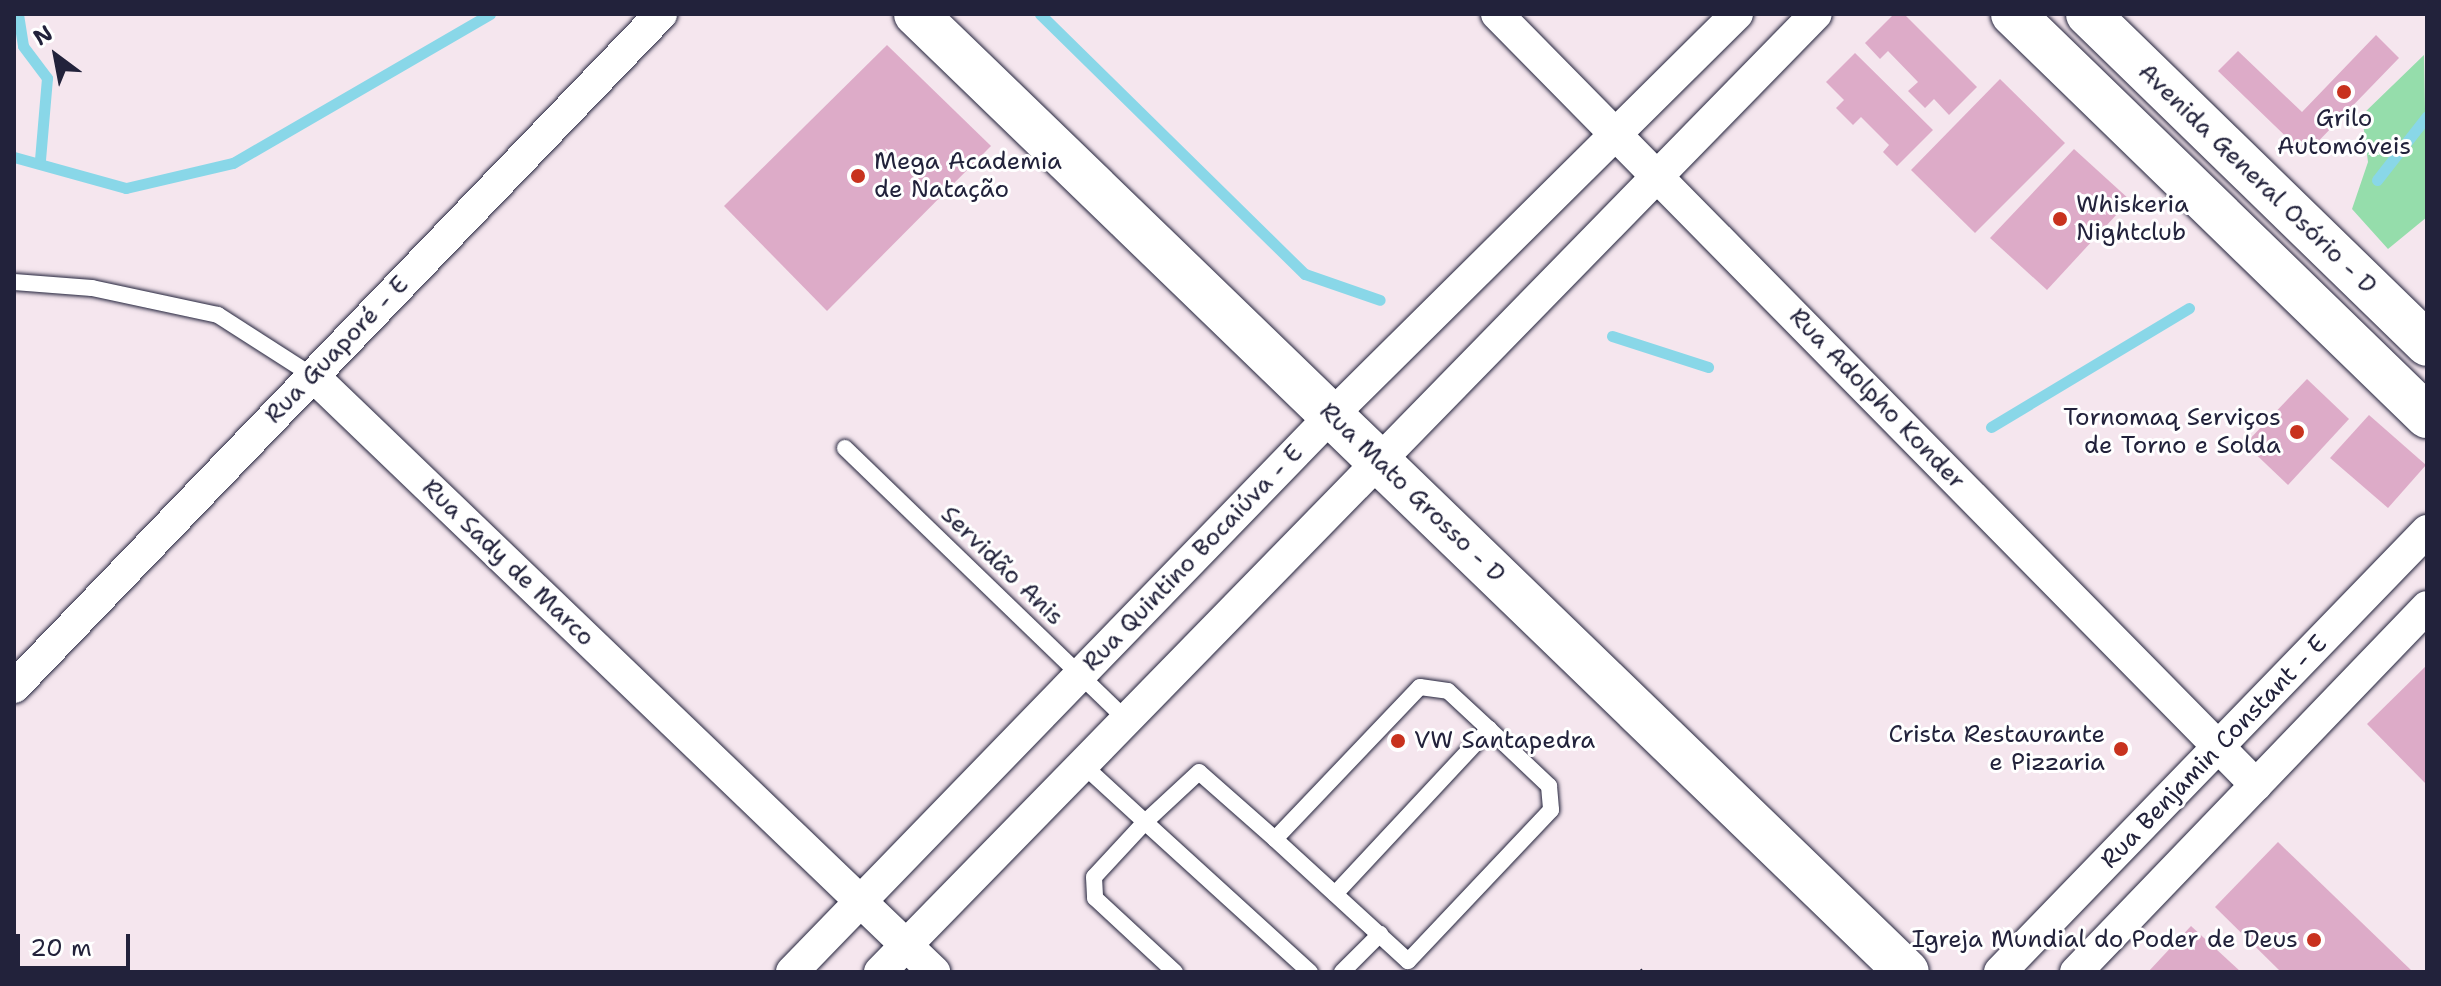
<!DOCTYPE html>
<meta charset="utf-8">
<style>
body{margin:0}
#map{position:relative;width:2441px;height:986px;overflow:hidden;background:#f5e6ee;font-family:"Shantell Sans",sans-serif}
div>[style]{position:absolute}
.green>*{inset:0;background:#95ddab}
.stream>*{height:11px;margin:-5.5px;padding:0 5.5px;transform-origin:5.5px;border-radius:5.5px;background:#89d7e8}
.building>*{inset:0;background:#ddabc8}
.path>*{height:5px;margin-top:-2.5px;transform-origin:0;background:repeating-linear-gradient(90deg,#22223b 0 6px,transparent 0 12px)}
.roads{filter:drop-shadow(0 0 2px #22223b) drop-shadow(0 0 2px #22223b)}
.lane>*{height:16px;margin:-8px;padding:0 8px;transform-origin:8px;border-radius:8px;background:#fff}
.street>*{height:32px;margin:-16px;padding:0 16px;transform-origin:16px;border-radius:16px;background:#fff}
.secondary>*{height:44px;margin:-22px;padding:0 22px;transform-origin:22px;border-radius:22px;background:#fff}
.primary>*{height:44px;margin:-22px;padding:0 22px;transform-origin:22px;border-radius:22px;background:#fff}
.dots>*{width:22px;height:22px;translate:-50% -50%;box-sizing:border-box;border:4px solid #fff;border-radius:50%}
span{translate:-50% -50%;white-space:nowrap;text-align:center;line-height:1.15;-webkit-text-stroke:6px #fff;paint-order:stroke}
.poi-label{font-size:24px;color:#22223b}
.left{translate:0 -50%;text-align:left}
.right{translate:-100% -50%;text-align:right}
.street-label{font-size:24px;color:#22223b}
.frame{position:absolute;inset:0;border:16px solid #22223b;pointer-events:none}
.north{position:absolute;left:16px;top:16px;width:80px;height:80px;-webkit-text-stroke:6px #fff;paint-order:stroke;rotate:328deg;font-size:22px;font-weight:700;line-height:32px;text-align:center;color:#22223b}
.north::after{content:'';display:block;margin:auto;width:28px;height:36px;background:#22223b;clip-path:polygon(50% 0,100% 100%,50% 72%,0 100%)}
.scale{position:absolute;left:16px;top:934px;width:114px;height:36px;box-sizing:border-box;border:4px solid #22223b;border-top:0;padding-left:10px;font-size:24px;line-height:28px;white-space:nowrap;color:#22223b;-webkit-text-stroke:6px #fff;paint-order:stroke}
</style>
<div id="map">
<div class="green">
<i style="clip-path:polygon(2424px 55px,2427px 217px,2388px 249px,2352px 209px,2368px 162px,2362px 115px)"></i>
</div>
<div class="stream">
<i style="left:18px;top:14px;width:32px;rotate:81deg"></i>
<i style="left:23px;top:46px;width:40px;rotate:53deg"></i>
<i style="left:47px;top:78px;width:82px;rotate:94.9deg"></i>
<i style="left:1040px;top:14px;width:371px;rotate:44.5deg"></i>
<i style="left:1305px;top:274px;width:79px;rotate:19.1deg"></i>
<i style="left:14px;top:157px;width:116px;rotate:15.5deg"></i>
<i style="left:126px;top:188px;width:110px;rotate:-13.2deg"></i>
<i style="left:233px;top:163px;width:297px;rotate:-30.1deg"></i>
<i style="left:2377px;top:180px;width:81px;rotate:-52deg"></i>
<i style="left:1612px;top:336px;width:101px;rotate:17.9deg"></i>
<i style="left:1991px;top:427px;width:231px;rotate:-31deg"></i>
</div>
<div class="building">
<i style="clip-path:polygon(1894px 14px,1904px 14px,1977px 87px,1949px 115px,1934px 99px,1925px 108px,1908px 91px,1918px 82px,1888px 51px,1880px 59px,1865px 43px)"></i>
<i style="clip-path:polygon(2376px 35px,2399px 58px,2305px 155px,2218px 71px,2238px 51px,2302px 112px)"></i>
<i style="clip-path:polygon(887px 45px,991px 146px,827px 311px,724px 206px)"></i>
<i style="clip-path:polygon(1855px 53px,1933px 130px,1897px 166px,1883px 152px,1889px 145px,1861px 117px,1853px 125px,1836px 108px,1844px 100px,1826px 82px)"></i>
<i style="clip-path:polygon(2000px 79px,2065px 143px,1975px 233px,1911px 170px)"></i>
<i style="clip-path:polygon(2074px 149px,2130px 200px,2047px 290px,1990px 238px)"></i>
<i style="clip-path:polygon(2307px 379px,2349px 419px,2288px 485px,2245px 444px)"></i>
<i style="clip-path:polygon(2369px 415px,2426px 465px,2388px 508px,2330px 458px)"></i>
<i style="clip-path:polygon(2427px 665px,2427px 785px,2367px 724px)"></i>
<i style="clip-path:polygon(2278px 842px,2413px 972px,2281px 972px,2215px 907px)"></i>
<i style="clip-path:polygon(2191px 926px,2241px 972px,2148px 972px)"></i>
</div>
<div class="path">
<i style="left:1641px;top:972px;width:3px;rotate:-45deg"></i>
</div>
<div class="roads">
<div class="lane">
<i style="left:14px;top:282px;width:78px;rotate:4.4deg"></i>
<i style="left:92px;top:288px;width:129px;rotate:12.1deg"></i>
<i style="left:218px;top:315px;width:113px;rotate:32.7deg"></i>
<i style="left:845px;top:448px;width:390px;rotate:44deg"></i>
<i style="left:1420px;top:687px;width:28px;rotate:8deg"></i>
<i style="left:1448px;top:691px;width:56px;rotate:42.8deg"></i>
<i style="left:1489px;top:729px;width:83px;rotate:43.5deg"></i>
<i style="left:1549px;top:786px;width:24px;rotate:85deg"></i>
<i style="left:1551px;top:810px;width:208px;rotate:133.4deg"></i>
<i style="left:1408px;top:961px;width:180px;rotate:-137.5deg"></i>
<i style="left:1275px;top:839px;width:210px;rotate:-46.4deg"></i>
<i style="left:1082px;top:764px;width:86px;rotate:42.6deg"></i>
<i style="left:1145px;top:822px;width:75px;rotate:132.8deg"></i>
<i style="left:1094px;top:877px;width:21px;rotate:87deg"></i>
<i style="left:1095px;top:898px;width:109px;rotate:42.8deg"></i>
<i style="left:1275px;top:839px;width:101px;rotate:-138.6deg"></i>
<i style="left:1199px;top:772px;width:74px;rotate:137.2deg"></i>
<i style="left:1145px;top:822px;width:223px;rotate:42.3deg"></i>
<i style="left:1335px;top:894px;width:226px;rotate:-47deg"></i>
<i style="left:1342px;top:972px;width:54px;rotate:-45deg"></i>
</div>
<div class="street">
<i style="left:1497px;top:14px;width:1082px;rotate:45.45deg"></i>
<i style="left:313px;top:376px;width:861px;rotate:43.82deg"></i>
<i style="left:14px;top:687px;width:934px;rotate:-46.13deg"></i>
<i style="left:792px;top:972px;width:776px;rotate:-45.89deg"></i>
<i style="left:1332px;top:415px;width:570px;rotate:-44.72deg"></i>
<i style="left:880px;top:972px;width:1339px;rotate:-45.67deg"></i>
<i style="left:2000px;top:972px;width:614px;rotate:-45.92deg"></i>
<i style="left:2076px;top:972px;width:506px;rotate:-46.12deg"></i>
</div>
<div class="secondary">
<i style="left:916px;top:14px;width:1378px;rotate:44.03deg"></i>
</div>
<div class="primary">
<i style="left:2013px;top:14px;width:577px;rotate:44.16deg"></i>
<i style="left:2088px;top:14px;width:473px;rotate:44.2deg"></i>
</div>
</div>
<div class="dots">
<i style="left:2344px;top:92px;background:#c8321e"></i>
<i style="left:858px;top:176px;background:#c8321e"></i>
<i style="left:2060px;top:219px;background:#c8321e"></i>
<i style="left:2297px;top:432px;background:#c8321e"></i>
<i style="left:1398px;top:741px;background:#c8321e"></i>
<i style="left:2121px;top:749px;background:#c8321e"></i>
<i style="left:2314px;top:940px;background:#c8321e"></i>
</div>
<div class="poi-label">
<span style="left:2344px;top:133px">Grilo<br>Automóveis</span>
<span class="left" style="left:874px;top:176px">Mega Academia<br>de Natação</span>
<span class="left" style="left:2076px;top:219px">Whiskeria<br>Nightclub</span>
<span class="right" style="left:2281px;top:432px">Tornomaq Serviços<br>de Torno e Solda</span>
<span class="right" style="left:2105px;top:749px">Crista Restaurante<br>e Pizzaria</span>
<span class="left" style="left:1414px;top:741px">VW Santapedra</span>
<span class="right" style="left:2298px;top:940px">Igreja Mundial do Poder de Deus</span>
</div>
<div class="street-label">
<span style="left:2257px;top:179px;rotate:44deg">Avenida General Osório - D</span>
<span style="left:337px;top:350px;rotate:-46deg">Rua Guaporé - E</span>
<span style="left:1877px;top:399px;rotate:46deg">Rua Adolpho Konder</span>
<span style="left:1412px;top:493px;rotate:44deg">Rua Mato Grosso - D</span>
<span style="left:1193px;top:558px;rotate:-46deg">Rua Quintino Bocaiúva - E</span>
<span style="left:508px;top:563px;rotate:44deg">Rua Sady de Marco</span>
<span style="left:1002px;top:566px;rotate:44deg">Servidão Anis</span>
<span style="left:2214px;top:752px;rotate:-46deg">Rua Benjamin Constant - E</span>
</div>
<div class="frame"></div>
<div class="north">N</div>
<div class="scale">20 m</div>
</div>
